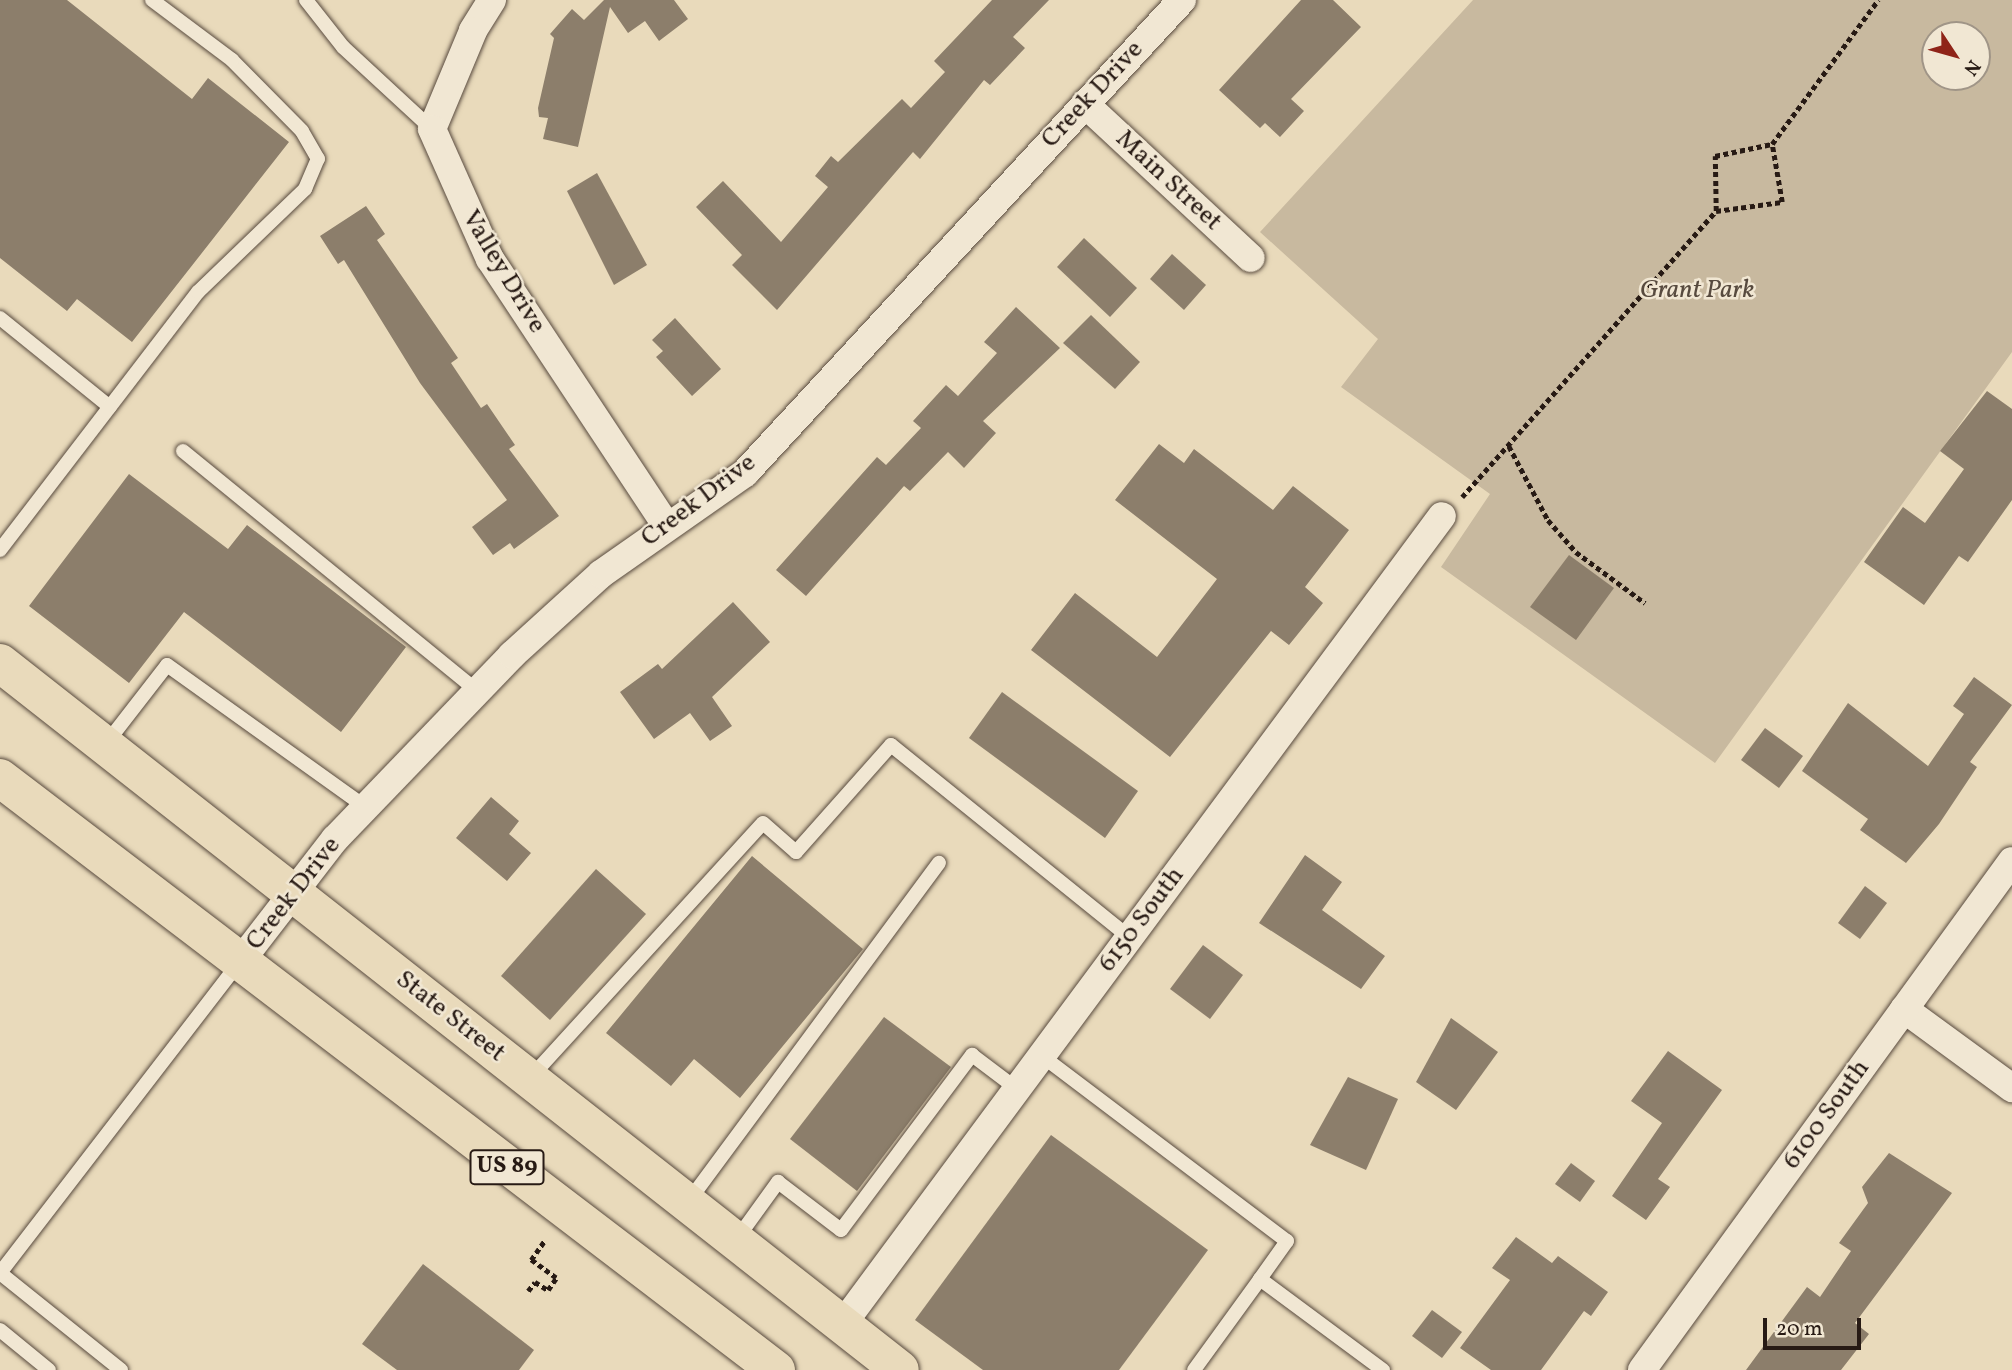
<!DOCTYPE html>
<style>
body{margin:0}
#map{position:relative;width:2012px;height:1370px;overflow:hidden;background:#e9dabb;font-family:Vollkorn,serif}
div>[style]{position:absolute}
.green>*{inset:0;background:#c8b99f}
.building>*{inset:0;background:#8c7e6b}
.path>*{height:4.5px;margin-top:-2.25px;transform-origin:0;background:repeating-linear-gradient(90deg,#271a14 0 5px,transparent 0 8.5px)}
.roads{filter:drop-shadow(0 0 2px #584a3e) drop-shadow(0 0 2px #584a3e)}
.lane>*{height:14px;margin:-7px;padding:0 7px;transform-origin:7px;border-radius:7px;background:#f1e7d3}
.street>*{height:28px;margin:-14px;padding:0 14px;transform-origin:14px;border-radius:14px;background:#f1e7d3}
.primary>*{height:38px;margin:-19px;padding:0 19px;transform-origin:19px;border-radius:19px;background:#e9dabb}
span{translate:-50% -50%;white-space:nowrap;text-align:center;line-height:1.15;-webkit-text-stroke:5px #f1e7d3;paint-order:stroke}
.shield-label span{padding:2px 5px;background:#f1e7d3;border:2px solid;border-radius:5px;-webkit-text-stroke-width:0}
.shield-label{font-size:24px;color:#271a14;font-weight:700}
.street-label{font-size:26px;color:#271a14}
.park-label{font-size:26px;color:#574a3e;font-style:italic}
.north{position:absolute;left:1921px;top:21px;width:70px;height:70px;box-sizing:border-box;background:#f1e7d3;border:2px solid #a09587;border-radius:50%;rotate:126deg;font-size:19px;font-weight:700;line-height:28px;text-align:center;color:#271a14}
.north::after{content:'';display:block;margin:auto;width:24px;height:32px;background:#8f2418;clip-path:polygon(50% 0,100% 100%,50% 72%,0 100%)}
.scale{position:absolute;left:1763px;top:1318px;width:98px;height:32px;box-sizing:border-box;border:4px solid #271a14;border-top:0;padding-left:9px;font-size:21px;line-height:24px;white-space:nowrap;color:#271a14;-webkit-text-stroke:5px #f1e7d3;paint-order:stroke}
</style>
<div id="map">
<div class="green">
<i style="clip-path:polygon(evenodd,1473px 0,2012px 0,2012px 352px,1715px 763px,1441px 567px,1490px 494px,1341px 387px,1378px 339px,1260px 232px,1473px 0,1935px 35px,1977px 35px,1977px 77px,1935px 77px,1935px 35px)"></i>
</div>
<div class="building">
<i style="clip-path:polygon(0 0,67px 0,192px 99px,208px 78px,289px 142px,132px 342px,77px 299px,67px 311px,0 258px)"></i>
<i style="clip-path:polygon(604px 0,674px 0,688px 19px,659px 41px,645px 21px,628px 33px,610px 7px,578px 147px,543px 139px,548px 118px,539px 117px,538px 108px,554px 38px,550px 34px,572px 9px,584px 20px)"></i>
<i style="clip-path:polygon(992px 0,1049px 0,1013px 37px,1025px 48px,990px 85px,984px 80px,920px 159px,913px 152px,777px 310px,732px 265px,742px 255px,696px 207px,723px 181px,781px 242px,828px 187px,815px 176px,831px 156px,838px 162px,902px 99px,911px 108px,945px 72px,934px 61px)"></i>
<i style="clip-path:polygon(1301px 0,1333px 0,1361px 27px,1291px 99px,1304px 111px,1280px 137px,1265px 123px,1260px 128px,1219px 90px)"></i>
<i style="clip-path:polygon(597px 173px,647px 265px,614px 285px,567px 191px)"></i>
<i style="clip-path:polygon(366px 206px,385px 234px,377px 240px,458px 358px,451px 363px,481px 408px,487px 404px,515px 445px,509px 449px,559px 516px,514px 549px,510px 543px,493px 555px,472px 527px,507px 500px,420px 383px,344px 260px,338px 264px,320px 236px)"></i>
<i style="clip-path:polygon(1084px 238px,1137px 288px,1110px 317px,1057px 267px)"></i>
<i style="clip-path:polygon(1172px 254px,1206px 285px,1184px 310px,1150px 279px)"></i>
<i style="clip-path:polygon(1016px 307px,1060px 348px,983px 421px,996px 433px,964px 468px,948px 452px,910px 491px,904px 486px,806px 596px,776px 570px,877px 457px,886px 465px,921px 428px,913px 421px,946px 385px,958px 396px,997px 353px,984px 342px)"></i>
<i style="clip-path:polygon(1091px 315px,1140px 362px,1115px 389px,1063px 343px)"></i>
<i style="clip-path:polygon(675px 318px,721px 369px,692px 396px,656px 357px,663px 351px,652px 340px)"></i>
<i style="clip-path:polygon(1987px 391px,2012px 409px,2012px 500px,1968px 562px,1959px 556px,1924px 605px,1864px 562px,1903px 507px,1925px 523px,1964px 469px,1940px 451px)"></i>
<i style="clip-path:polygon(1159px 444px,1184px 463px,1194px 449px,1273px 510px,1293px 486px,1349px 530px,1305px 587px,1323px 603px,1289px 645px,1271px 631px,1170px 757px,1031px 650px,1075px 593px,1157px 657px,1217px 579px,1115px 500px)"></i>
<i style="clip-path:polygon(129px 474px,228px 549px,247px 525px,406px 647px,341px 732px,184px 612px,129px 683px,29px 606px)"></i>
<i style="clip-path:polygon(1569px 555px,1614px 588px,1576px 640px,1530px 607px)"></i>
<i style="clip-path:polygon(733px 602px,770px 642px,712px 697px,732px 726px,710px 741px,690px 713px,654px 739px,620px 692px,658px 664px,662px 669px)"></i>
<i style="clip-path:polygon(1974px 677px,2012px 705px,1970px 762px,1977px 767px,1939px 824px,1906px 863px,1860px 830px,1868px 819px,1802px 771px,1848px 703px,1928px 766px,1964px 714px,1953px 706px)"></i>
<i style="clip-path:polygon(1002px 692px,1138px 791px,1105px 838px,969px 738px)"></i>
<i style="clip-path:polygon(1765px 728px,1803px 756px,1779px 788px,1741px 760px)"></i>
<i style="clip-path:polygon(491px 797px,519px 821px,509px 834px,531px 853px,507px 881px,456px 838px)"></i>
<i style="clip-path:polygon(1305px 855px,1342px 882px,1322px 910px,1385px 956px,1361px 989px,1259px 923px)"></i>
<i style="clip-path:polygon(752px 856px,863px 949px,740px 1098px,694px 1059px,671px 1086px,606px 1033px)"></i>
<i style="clip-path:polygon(596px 869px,646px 914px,550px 1020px,501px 976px)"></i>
<i style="clip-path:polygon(1865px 886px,1887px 903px,1860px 939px,1838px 923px)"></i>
<i style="clip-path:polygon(1203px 945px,1243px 975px,1210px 1019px,1170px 989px)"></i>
<i style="clip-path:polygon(884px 1017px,951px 1067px,857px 1191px,790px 1139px)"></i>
<i style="clip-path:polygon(1451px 1018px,1498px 1052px,1456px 1110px,1416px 1082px)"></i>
<i style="clip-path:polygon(1668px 1051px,1722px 1090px,1658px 1179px,1670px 1187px,1646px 1220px,1612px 1196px,1662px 1123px,1631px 1101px)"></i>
<i style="clip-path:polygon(1348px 1077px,1398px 1099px,1366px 1170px,1310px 1145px)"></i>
<i style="clip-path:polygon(1051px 1135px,1208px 1250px,1119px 1370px,983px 1370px,915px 1320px)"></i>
<i style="clip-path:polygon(1889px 1153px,1952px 1193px,1855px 1323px,1869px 1334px,1841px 1370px,1746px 1370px,1807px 1287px,1820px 1297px,1851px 1251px,1839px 1243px,1868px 1203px,1862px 1187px)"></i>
<i style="clip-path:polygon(1571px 1163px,1595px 1181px,1580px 1202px,1555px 1184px)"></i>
<i style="clip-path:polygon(1516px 1237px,1552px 1263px,1558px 1256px,1608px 1292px,1591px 1316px,1584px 1311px,1541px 1370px,1491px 1370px,1460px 1348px,1510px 1280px,1492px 1268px)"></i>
<i style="clip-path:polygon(423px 1264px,534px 1350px,519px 1370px,397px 1370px,362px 1344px)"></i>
<i style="clip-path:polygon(1432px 1310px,1462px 1332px,1442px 1358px,1412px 1336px)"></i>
</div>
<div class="path">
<i style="left:1716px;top:211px;width:67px;rotate:-7.8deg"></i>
<i style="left:1782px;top:202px;width:59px;rotate:-99.8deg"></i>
<i style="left:1509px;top:446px;width:84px;rotate:62.2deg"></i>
<i style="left:1548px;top:520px;width:43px;rotate:48.8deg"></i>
<i style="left:1576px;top:552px;width:86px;rotate:36.5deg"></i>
<i style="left:1462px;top:497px;width:383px;rotate:-48.4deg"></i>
<i style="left:1716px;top:211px;width:55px;rotate:-91deg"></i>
<i style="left:1715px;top:156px;width:58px;rotate:-11.9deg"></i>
<i style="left:1772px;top:144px;width:179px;rotate:-53.6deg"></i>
<i style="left:528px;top:1291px;width:11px;rotate:-52deg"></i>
<i style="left:535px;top:1282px;width:15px;rotate:32deg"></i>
<i style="left:548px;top:1290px;width:14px;rotate:-56deg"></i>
<i style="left:556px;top:1278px;width:31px;rotate:-144deg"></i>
<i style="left:531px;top:1260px;width:24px;rotate:-55deg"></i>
</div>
<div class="roads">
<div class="lane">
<i style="left:306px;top:0;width:60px;rotate:51.8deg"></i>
<i style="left:343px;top:47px;width:121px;rotate:42.7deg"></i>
<i style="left:0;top:318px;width:141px;rotate:39deg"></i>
<i style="left:183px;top:451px;width:380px;rotate:39.2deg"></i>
<i style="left:0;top:550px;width:325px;rotate:-52.5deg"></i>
<i style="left:198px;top:292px;width:149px;rotate:-43.9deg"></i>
<i style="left:305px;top:189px;width:33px;rotate:-67deg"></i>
<i style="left:318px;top:159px;width:32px;rotate:-120deg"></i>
<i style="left:302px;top:131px;width:100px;rotate:-134.6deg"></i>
<i style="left:232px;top:60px;width:100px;rotate:-143.1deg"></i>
<i style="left:105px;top:745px;width:101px;rotate:-52.2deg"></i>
<i style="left:167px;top:665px;width:244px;rotate:35.6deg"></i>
<i style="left:1042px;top:1056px;width:307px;rotate:37.1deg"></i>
<i style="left:1287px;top:1241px;width:47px;rotate:125.4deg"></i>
<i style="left:1260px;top:1279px;width:153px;rotate:36.5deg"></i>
<i style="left:530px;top:1078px;width:345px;rotate:-47.6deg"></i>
<i style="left:763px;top:823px;width:44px;rotate:41.3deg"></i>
<i style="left:796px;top:852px;width:143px;rotate:-48.4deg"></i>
<i style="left:891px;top:745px;width:307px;rotate:38.9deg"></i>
<i style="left:688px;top:1202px;width:422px;rotate:-53.5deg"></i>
<i style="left:736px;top:1240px;width:72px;rotate:-54.1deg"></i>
<i style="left:778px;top:1182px;width:79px;rotate:37.3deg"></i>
<i style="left:841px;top:1230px;width:219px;rotate:-53.2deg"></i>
<i style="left:972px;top:1055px;width:56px;rotate:37.1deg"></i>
<i style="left:0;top:1330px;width:63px;rotate:39.2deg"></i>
<i style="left:121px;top:1370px;width:155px;rotate:-141.3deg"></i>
<i style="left:0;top:1273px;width:391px;rotate:-52.4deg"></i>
<i style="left:1194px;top:1370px;width:112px;rotate:-54deg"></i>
</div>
<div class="street">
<i style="left:492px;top:0;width:36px;rotate:122deg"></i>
<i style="left:473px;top:31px;width:106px;rotate:112.7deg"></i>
<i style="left:432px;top:129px;width:142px;rotate:66deg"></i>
<i style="left:490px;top:259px;width:320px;rotate:56.5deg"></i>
<i style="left:1085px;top:104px;width:226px;rotate:42.9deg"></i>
<i style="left:239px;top:963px;width:157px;rotate:-52.3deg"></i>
<i style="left:335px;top:839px;width:255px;rotate:-46.1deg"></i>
<i style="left:512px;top:655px;width:120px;rotate:-42.3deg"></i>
<i style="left:601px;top:574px;width:176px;rotate:-35deg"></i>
<i style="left:745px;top:473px;width:644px;rotate:-47.27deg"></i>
<i style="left:1904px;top:1009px;width:134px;rotate:36.2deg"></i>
<i style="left:842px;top:1325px;width:1007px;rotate:-53.44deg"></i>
<i style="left:1642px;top:1370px;width:629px;rotate:-53.99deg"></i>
</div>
<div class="primary">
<i style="left:0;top:663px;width:1144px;rotate:38.15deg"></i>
<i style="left:0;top:778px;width:976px;rotate:37.34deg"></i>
</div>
</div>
<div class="shield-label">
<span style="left:507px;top:1167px">US 89</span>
</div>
<div class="street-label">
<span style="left:1093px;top:95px;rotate:-47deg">Creek Drive</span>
<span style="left:1168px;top:181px;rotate:43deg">Main Street</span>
<span style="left:503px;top:272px;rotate:59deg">Valley Drive</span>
<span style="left:699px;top:501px;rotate:-37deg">Creek Drive</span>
<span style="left:294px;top:894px;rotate:-52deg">Creek Drive</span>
<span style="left:1142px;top:920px;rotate:-53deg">6150 South</span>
<span style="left:450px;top:1017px;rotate:38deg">State Street</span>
<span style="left:1827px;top:1115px;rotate:-54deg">6100 South</span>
</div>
<div class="park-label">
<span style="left:1697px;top:291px">Grant Park</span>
</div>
<div class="north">N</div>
<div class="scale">20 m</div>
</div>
